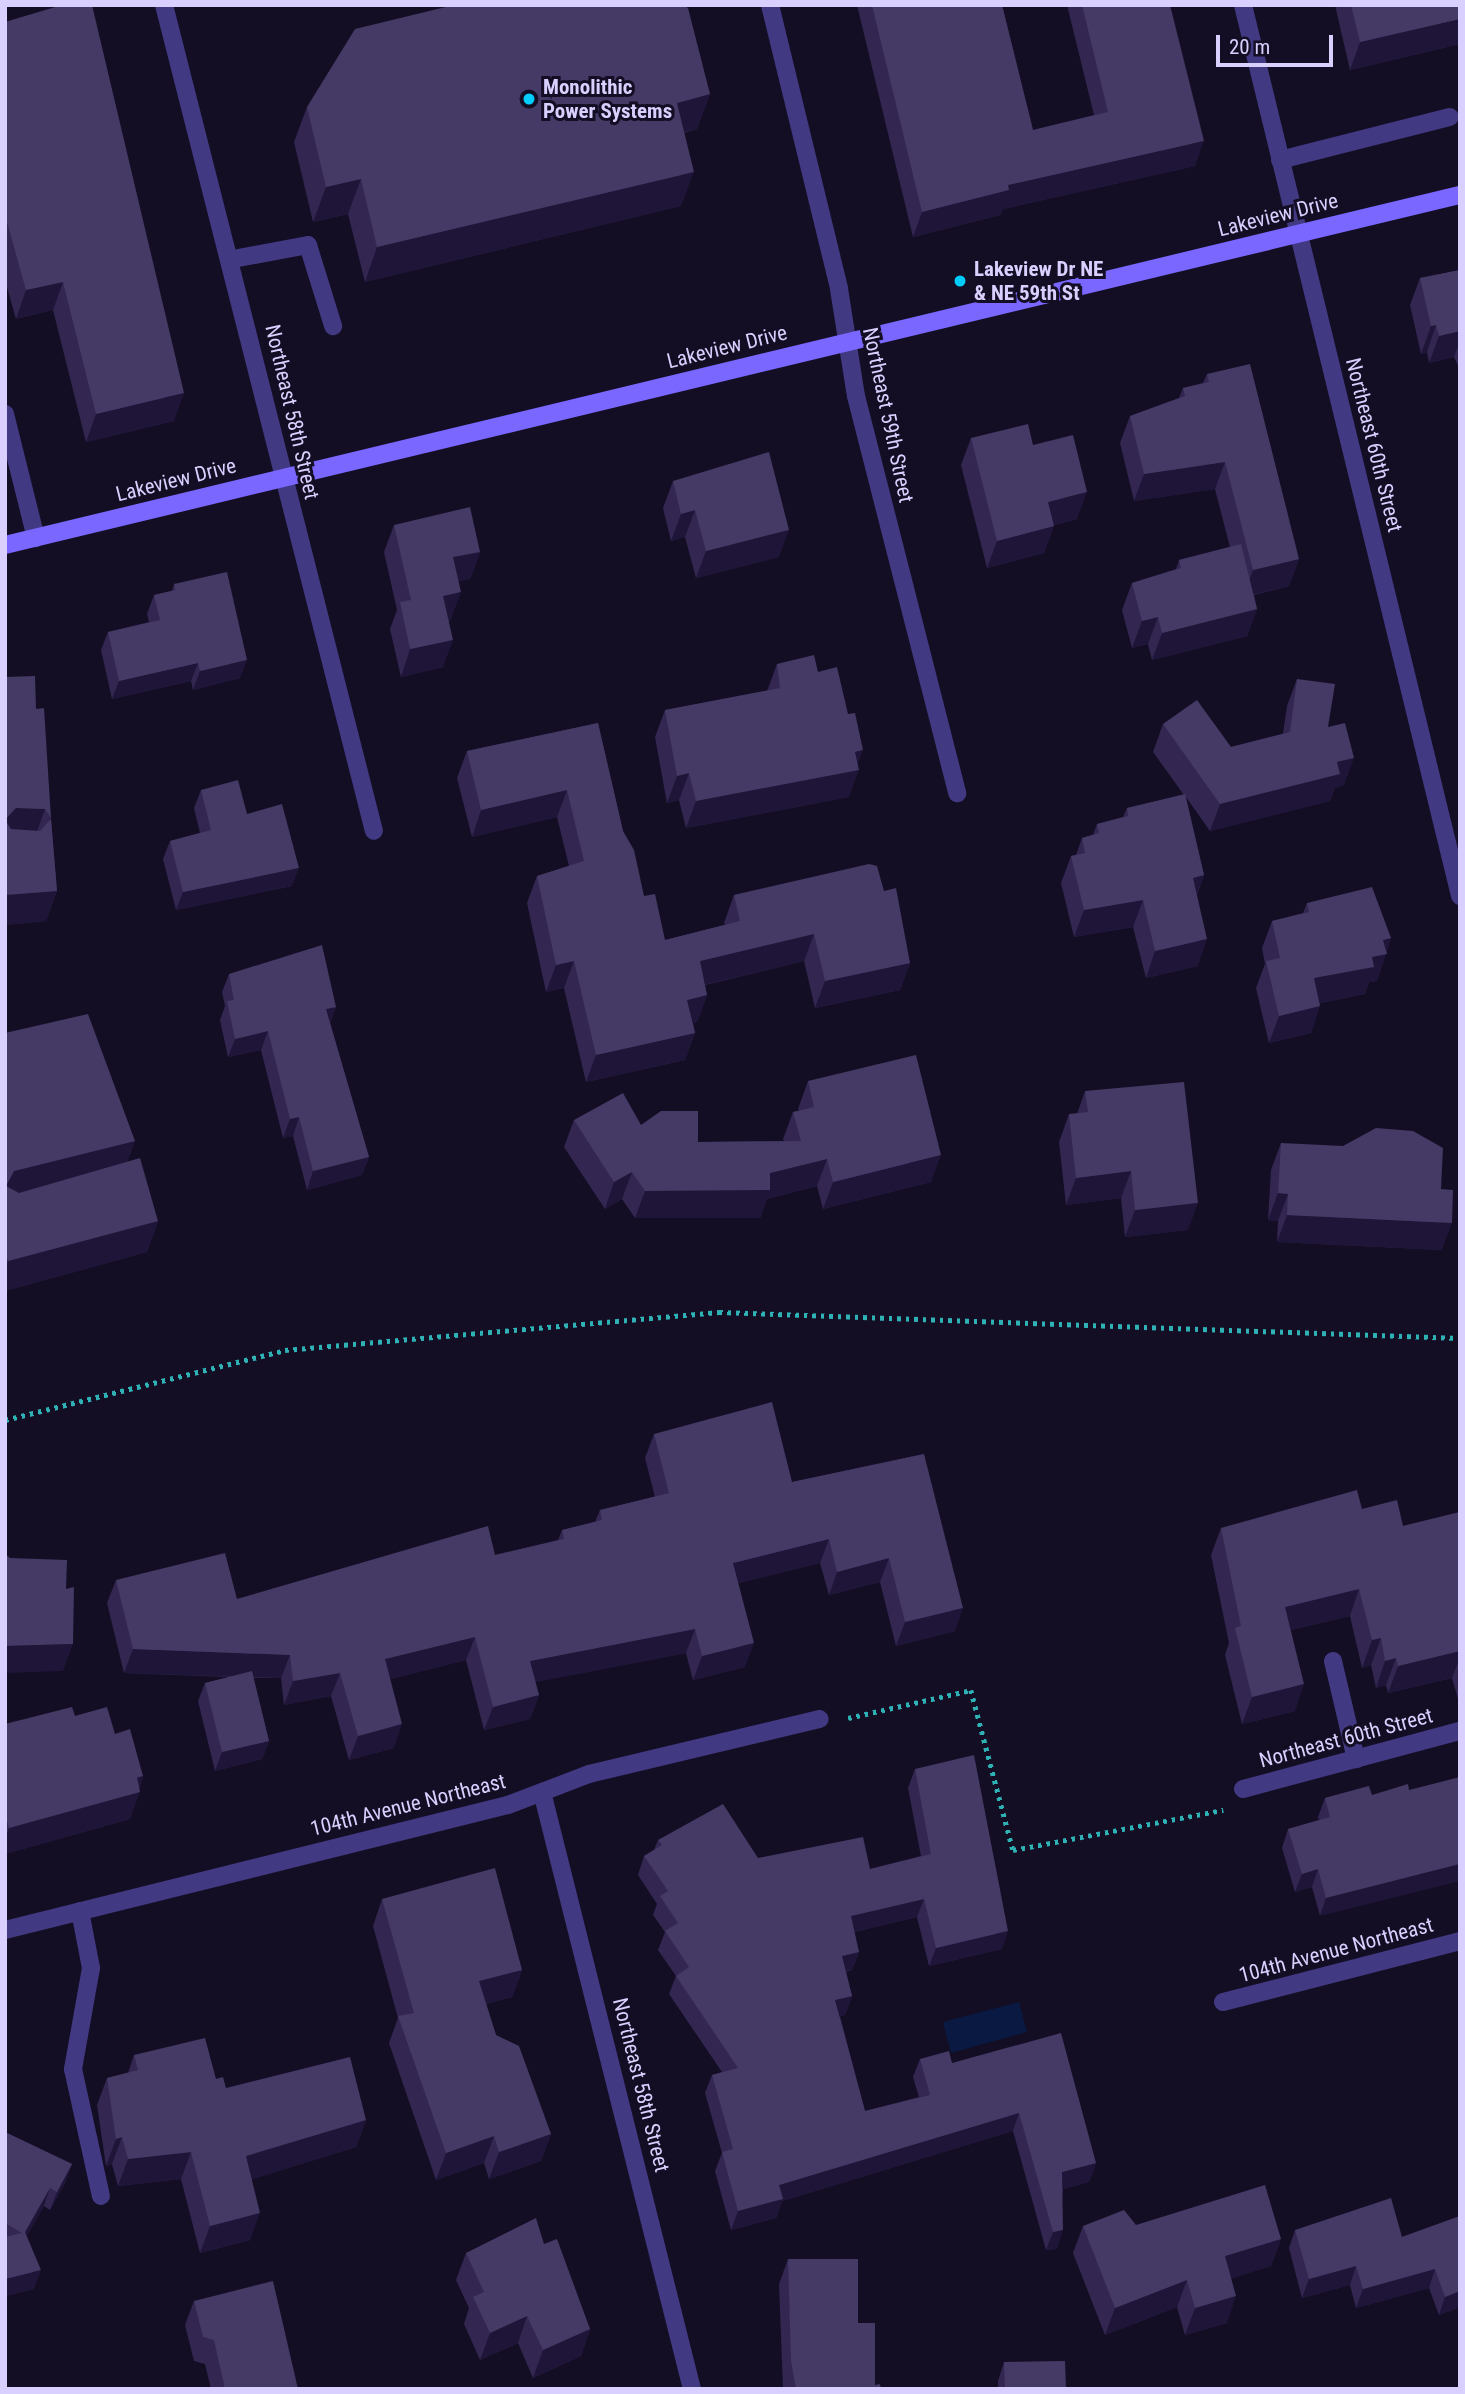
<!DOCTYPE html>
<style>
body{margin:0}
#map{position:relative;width:1465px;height:2394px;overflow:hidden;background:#140e24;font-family:"Roboto Condensed",sans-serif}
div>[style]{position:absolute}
.water>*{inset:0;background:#091941}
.path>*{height:4.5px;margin-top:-2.25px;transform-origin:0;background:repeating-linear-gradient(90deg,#2eb2b6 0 3.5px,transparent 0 8.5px)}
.lane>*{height:18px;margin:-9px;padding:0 9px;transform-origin:9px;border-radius:9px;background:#423983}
.street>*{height:18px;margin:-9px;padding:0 9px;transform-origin:9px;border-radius:9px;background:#423983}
.secondary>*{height:18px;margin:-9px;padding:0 9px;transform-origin:9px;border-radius:9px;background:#7967ff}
.wall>*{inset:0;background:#332752}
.shaded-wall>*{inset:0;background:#1f1538}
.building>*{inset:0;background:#453965}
.dots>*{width:19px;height:19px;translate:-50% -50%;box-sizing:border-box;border:4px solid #140e24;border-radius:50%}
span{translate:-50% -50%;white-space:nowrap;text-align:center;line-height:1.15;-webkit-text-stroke:6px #140e24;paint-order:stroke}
.poi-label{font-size:21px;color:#dad0ff;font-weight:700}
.left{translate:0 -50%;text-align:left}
.street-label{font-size:21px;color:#dad0ff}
.frame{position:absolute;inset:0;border:7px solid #dad0ff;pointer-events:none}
.scale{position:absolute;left:1216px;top:35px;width:117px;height:32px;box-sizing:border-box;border:4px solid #dad0ff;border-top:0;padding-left:9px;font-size:21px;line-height:24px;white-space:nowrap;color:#dad0ff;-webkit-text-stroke:5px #140e24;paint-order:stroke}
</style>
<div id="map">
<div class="water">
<i style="clip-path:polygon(1019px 2002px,1027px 2032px,951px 2053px,943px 2022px)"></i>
</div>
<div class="path">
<i style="left:5px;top:1420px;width:289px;rotate:-14deg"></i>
<i style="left:285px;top:1350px;width:436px;rotate:-5deg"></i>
<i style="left:719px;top:1312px;width:741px;rotate:2.01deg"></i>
<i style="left:848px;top:1718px;width:126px;rotate:-12.8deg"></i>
<i style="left:971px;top:1690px;width:165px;rotate:75.3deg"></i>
<i style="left:1013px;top:1850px;width:214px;rotate:-10.8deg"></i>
</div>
<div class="lane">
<i style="left:1280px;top:160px;width:175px;rotate:-14.2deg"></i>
<i style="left:233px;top:259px;width:76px;rotate:-10.6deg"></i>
<i style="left:308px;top:245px;width:85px;rotate:72.8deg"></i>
<i style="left:5px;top:414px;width:128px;rotate:76deg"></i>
<i style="left:1333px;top:1661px;width:101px;rotate:76.8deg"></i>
<i style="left:80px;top:1911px;width:58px;rotate:79.1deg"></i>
<i style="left:91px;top:1968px;width:103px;rotate:100.1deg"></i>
<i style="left:73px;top:2069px;width:130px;rotate:77.6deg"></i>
</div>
<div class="street">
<i style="left:164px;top:5px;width:852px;rotate:75.74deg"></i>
<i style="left:770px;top:5px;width:292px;rotate:76.3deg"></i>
<i style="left:839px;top:289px;width:108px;rotate:81deg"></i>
<i style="left:856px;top:396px;width:410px;rotate:75.7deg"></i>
<i style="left:1243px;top:5px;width:917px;rotate:76.31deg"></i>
<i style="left:1243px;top:1789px;width:225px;rotate:-15deg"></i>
<i style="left:542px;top:1792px;width:616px;rotate:75.9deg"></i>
<i style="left:5px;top:1930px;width:518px;rotate:-13.96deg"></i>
<i style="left:508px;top:1805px;width:87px;rotate:-20.9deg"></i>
<i style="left:589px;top:1774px;width:237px;rotate:-13.4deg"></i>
<i style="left:1223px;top:2002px;width:245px;rotate:-14.4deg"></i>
</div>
<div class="secondary">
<i style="left:5px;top:545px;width:1497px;rotate:-13.53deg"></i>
</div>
<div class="wall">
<i style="clip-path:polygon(857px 5px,1002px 5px,1033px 130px,1094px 115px,1067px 5px,1170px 5px,1195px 166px,1003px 209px,1000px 215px,913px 237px)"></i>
<i style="clip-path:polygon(1335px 5px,1460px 5px,1460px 44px,1350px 70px)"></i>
<i style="clip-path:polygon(5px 22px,174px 421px,86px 442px,53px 310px,16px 319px,5px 280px)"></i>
<i style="clip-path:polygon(710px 94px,697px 129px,684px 133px,681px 206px,365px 282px,348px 214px,313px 222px,294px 142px,307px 107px)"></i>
<i style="clip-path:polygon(1460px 270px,1460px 370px,1454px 357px,1429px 363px,1427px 352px,1421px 354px,1410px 305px,1420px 278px)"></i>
<i style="clip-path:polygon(1207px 374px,1299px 559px,1289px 586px,1254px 595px,1257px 609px,1247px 636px,1152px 660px,1148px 644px,1132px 648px,1122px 610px,1132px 583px,1176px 569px,1179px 560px,1230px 547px,1215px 489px,1134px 501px,1120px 443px,1130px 416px,1179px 398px,1183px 388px,1203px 383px)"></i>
<i style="clip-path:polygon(971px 438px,1033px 445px,1077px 519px,1054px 525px,1044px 553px,987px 568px,961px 465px)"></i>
<i style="clip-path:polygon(673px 481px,779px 557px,696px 578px,685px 537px,671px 541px,663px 508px)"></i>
<i style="clip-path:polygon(394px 525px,480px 552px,470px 579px,458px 581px,451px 619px,449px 620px,443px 667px,401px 677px,390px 629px,397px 610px,384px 552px)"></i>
<i style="clip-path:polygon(174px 584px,240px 678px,193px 690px,191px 681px,112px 699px,101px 650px,108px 632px,149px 622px,147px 614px,154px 595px,172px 591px)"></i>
<i style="clip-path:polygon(777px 664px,818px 672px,858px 764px,849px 797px,686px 828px,679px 800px,667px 803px,655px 737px,665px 710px,767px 691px)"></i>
<i style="clip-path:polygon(1297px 679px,1328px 727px,1344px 785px,1335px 788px,1330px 801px,1210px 831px,1186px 797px,1204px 875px,1197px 895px,1198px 966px,1146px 978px,1133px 927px,1074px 937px,1061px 883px,1071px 856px,1076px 855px,1082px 838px,1093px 835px,1097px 824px,1123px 817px,1127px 808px,1184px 795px,1153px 752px,1163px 724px,1231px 747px,1283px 734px,1287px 706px)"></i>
<i style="clip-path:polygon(36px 709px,51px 819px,57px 891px,46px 921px,5px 925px)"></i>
<i style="clip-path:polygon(598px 723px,623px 831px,644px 896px,665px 940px,725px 925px,724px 923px,734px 895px,884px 891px,910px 963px,900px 990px,815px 1008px,804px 961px,705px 985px,707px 995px,697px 1022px,693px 1023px,695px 1033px,685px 1060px,586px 1082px,564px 988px,546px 992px,527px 903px,537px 876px,569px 866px,557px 817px,472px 837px,457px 778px,467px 751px)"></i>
<i style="clip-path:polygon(201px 790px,247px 814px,292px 886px,176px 910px,163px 859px,170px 841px,200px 833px,194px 808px)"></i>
<i style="clip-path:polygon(1307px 903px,1391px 938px,1377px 981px,1369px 982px,1365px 994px,1320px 1003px,1311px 1033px,1269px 1043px,1256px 988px,1265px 964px,1262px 948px,1272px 921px,1303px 913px)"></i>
<i style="clip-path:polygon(229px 974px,336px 1007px,330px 1023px,369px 1157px,362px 1175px,307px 1190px,293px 1136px,283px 1138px,261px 1050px,228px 1057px,220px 1020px,225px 1006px,222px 992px)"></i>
<i style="clip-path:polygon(5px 1033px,135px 1141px,127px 1162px,158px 1221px,147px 1252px,5px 1291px)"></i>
<i style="clip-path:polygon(808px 1081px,931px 1182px,823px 1209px,817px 1186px,767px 1199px,760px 1218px,635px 1218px,622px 1199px,605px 1209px,564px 1147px,574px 1120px,641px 1125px,698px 1142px,784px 1141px,783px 1139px,793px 1112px,799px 1111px,798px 1109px)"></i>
<i style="clip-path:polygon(1085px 1091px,1188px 1230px,1125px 1237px,1121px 1198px,1066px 1205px,1059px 1142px,1069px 1114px,1077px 1114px)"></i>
<i style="clip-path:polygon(1281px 1143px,1441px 1189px,1442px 1250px,1277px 1242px,1278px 1221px,1268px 1220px,1271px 1170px)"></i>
<i style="clip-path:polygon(654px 1434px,792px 1482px,924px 1454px,955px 1631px,896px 1646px,880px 1582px,829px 1595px,820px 1563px,738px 1583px,745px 1667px,693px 1680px,686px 1653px,535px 1682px,539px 1695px,530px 1719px,484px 1730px,466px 1660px,390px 1679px,394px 1748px,349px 1760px,331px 1696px,284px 1705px,281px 1678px,253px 1678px,269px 1741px,262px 1759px,215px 1771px,198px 1701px,205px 1683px,230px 1677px,124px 1673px,107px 1603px,116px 1580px,237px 1599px,495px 1555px,558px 1540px,562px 1530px,595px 1522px,600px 1510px,655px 1497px,645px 1458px)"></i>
<i style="clip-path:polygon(1362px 1509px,1403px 1526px,1460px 1512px,1460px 1699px,1458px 1699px,1452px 1678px,1388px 1693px,1386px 1685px,1376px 1688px,1371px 1665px,1362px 1668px,1350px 1616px,1291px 1630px,1295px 1711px,1242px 1724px,1225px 1655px,1229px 1643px,1211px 1555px,1221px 1528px)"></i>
<i style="clip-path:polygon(75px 1716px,115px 1734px,143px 1776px,130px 1819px,5px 1854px,5px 1724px)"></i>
<i style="clip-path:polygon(915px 1769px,1002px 1949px,929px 1966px,917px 1917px,854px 1932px,859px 1952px,852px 1970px,846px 1972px,852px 1996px,845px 2015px,840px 2016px,865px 2111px,919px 2097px,913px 2077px,920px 2059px,952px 2063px,1096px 2163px,1089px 2182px,1063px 2189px,1057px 2249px,1046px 2250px,1013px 2131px,782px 2201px,776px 2218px,731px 2230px,715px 2171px,722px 2153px,705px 2093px,712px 2075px,722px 2072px,669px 1994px,676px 1976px,658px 1950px,665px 1932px,653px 1915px,657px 1904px,638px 1875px,644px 1856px,654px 1850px,658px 1840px,758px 1858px,870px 1869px,921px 1856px,908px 1788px)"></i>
<i style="clip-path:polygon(1369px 1786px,1320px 1916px,1312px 1887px,1295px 1892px,1282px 1848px,1288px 1829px,1319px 1820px,1318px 1817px,1325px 1798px)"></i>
<i style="clip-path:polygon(382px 1899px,522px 1970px,512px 1997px,486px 2004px,496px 2035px,551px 2134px,541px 2161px,489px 2179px,484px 2163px,436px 2180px,389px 2043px,398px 2018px,373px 1926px)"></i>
<i style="clip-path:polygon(134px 2055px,216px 2079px,226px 2088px,366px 2120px,356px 2147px,252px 2179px,250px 2240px,200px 2253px,181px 2179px,118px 2186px,112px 2164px,106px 2166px,97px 2105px,107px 2078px,128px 2073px)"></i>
<i style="clip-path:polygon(5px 2132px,72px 2164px,65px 2183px,50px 2210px,44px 2206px,27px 2235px,34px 2289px,5px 2296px)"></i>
<i style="clip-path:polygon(1460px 2216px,1460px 2307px,1439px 2315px,1429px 2288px,1356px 2308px,1350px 2285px,1302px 2298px,1289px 2248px,1295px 2230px,1402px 2237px)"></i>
<i style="clip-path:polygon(1136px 2225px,1281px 2239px,1271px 2266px,1231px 2278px,1227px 2323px,1185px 2335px,1177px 2307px,1105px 2335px,1073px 2253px,1083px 2226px)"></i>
<i style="clip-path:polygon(544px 2244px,590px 2329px,581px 2356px,533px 2378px,518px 2343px,480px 2360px,464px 2324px,469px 2308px,456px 2280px,466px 2253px)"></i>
<i style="clip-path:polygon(788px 2259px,858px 2323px,875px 2385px,881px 2389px,783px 2389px,779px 2284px)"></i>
<i style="clip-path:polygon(194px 2301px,298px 2389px,211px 2389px,205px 2364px,194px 2361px,185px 2325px)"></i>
<i style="clip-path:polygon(1004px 2362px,1066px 2389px,998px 2389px,998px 2381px)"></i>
</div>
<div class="shaded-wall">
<i style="clip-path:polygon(1460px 19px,1460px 44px,1350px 70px,1360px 42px)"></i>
<i style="clip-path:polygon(710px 94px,697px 129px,664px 137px,677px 103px)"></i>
<i style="clip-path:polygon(1204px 141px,1195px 166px,1003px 209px,1000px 215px,913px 237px,922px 212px,1008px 185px)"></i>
<i style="clip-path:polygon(694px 172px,681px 206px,365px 282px,377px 247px)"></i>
<i style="clip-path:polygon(361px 179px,348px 214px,313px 222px,326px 187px)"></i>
<i style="clip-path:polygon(63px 282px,53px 310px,16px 319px,26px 290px)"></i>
<i style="clip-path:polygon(1436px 325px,1427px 352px,1421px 354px,1431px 326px)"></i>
<i style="clip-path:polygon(1460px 331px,1460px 341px,1454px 357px,1429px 363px,1439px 336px)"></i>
<i style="clip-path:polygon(184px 393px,174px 421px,86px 442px,96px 414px)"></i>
<i style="clip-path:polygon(1225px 462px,1215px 489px,1134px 501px,1144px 474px)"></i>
<i style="clip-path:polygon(1087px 492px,1077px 519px,1038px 529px,1048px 502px)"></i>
<i style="clip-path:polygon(695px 510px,685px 537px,671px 541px,681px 514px)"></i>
<i style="clip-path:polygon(1054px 526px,1044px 553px,987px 568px,997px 541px)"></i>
<i style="clip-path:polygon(789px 530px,779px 557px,696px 578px,706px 551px)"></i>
<i style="clip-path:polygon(480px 552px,470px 579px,444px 585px,453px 557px)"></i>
<i style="clip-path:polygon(1299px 559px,1289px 586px,1243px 597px,1253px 570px)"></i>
<i style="clip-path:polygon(461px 592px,451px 619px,434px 623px,443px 596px)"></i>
<i style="clip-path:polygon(1257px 609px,1247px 636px,1152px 660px,1162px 633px)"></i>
<i style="clip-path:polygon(1158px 617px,1148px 644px,1132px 648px,1142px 621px)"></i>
<i style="clip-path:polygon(453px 640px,443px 667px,401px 677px,410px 649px)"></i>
<i style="clip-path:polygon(247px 660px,240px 678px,193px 690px,200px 671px)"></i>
<i style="clip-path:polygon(198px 663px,191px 681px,112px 699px,119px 681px)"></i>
<i style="clip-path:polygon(863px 750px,855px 771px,859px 770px,849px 797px,686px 828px,696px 801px)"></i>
<i style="clip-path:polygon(1354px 758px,1344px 785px,1335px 788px,1330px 801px,1210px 831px,1220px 804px,1337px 762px)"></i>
<i style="clip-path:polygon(689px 773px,679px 800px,667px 803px,677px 776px)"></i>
<i style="clip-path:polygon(567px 790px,557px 817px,472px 837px,481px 810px)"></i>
<i style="clip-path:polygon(16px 808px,45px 809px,34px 840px,5px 839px,5px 820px)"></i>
<i style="clip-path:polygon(299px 868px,292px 886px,176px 910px,183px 892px)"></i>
<i style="clip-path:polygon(1204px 875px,1194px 902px,1193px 878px)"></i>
<i style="clip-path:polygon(57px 891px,46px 921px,5px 925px,5px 895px)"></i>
<i style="clip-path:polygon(1143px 900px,1133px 927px,1074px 937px,1084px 910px)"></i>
<i style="clip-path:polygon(814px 934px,804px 961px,690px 988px,700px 961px)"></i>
<i style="clip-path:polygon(1391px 938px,1377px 981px,1369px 982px,1365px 994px,1304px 1006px,1314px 978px,1372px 957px,1383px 940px)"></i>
<i style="clip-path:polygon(1207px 939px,1198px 966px,1146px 978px,1155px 951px)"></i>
<i style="clip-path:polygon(574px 961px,564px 988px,546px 992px,556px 965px)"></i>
<i style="clip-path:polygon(910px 963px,900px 990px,815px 1008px,825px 981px)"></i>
<i style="clip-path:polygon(707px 995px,697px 1022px,678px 1027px,687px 1000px)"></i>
<i style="clip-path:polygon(1320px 1006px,1311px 1033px,1269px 1043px,1279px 1016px)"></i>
<i style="clip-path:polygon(336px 1007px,329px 1026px,326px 1009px)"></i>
<i style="clip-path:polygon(268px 1031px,261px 1050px,228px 1057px,235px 1039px)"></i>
<i style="clip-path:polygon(695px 1033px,685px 1060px,586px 1082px,596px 1055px)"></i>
<i style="clip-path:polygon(299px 1117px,293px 1136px,283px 1138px,290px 1119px)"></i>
<i style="clip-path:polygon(135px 1141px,124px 1172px,5px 1202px,5px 1187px,14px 1171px)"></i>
<i style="clip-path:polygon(941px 1155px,931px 1182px,823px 1209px,833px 1182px)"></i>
<i style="clip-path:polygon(369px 1157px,362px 1175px,307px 1190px,313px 1171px)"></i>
<i style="clip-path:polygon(827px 1159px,817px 1186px,767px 1199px,760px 1218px,635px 1218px,645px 1191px,770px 1173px)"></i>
<i style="clip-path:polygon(1131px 1171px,1121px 1198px,1066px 1205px,1076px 1178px)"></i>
<i style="clip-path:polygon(632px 1172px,622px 1199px,605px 1209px,614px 1182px)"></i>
<i style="clip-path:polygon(1278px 1193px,1288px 1194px,1278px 1221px,1268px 1220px)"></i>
<i style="clip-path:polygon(1198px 1203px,1188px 1230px,1125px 1237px,1135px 1210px)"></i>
<i style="clip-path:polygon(1287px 1215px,1452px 1223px,1442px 1250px,1277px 1242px)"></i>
<i style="clip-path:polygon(158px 1221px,147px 1252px,5px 1291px,5px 1270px,8px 1261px)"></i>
<i style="clip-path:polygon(829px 1539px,820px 1563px,724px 1587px,733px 1563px)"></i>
<i style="clip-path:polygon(889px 1558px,880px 1582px,829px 1595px,837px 1572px)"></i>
<i style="clip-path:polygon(1359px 1589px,1350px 1616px,1275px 1634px,1285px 1607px)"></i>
<i style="clip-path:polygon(963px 1608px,955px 1631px,896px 1646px,905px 1622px)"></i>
<i style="clip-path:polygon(695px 1629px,686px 1653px,521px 1685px,530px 1661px)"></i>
<i style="clip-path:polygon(475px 1637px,466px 1660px,376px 1683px,385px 1659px)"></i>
<i style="clip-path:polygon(1381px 1638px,1371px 1665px,1362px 1668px,1372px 1640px)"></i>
<i style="clip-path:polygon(754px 1643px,745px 1667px,693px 1680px,702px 1656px)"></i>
<i style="clip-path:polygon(73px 1644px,63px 1671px,5px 1673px,5px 1646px)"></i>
<i style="clip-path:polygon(133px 1649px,290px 1655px,281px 1678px,124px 1673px)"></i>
<i style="clip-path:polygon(1460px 1651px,1460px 1657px,1452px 1678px,1388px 1693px,1398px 1666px)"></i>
<i style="clip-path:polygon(1396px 1658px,1386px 1685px,1376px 1688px,1385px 1661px)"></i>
<i style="clip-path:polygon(340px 1673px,331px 1696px,284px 1705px,293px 1681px)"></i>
<i style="clip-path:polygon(1304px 1684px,1295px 1711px,1242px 1724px,1252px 1697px)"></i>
<i style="clip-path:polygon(539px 1695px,530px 1719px,484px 1730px,493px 1707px)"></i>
<i style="clip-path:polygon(402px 1724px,394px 1748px,349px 1760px,358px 1736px)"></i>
<i style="clip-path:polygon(269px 1741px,262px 1759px,215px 1771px,222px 1752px)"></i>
<i style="clip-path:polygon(143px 1776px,137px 1793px,140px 1792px,130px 1819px,5px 1854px,5px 1838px,9px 1828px)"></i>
<i style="clip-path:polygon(1460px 1864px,1460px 1881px,1320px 1916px,1326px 1898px)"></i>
<i style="clip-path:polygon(1318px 1869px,1312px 1887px,1295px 1892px,1302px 1874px)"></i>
<i style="clip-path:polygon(924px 1899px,917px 1917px,844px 1934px,851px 1916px)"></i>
<i style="clip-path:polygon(1008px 1931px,1002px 1949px,929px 1966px,936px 1948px)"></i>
<i style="clip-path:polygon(859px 1952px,852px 1970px,836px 1974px,842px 1956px)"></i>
<i style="clip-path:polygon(522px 1970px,512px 1997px,469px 2008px,479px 1981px)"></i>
<i style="clip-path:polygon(852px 1996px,845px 2015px,829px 2019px,835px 2000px)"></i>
<i style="clip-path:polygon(1019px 2113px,1013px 2131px,782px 2201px,776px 2218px,731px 2230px,738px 2211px,779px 2185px)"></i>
<i style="clip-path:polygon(366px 2120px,356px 2147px,236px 2184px,246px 2156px)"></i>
<i style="clip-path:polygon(551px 2134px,541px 2161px,489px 2179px,499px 2152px)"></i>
<i style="clip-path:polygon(494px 2136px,484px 2163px,436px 2180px,446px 2153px)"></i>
<i style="clip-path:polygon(122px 2137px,112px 2164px,106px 2166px,116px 2139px)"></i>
<i style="clip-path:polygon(191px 2152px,181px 2179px,118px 2186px,128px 2159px)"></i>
<i style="clip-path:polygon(1096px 2163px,1089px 2182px,1056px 2191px,1062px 2172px)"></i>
<i style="clip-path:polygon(72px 2164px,65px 2183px,50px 2210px,57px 2192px)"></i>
<i style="clip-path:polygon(50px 2188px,44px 2206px,19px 2250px,25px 2232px)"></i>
<i style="clip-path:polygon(260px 2213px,250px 2240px,200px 2253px,210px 2226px)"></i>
<i style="clip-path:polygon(1063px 2230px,1057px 2249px,1046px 2250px,1053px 2232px)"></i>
<i style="clip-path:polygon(1281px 2239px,1271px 2266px,1215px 2284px,1225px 2256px)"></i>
<i style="clip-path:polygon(1356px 2266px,1350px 2285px,1302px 2298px,1309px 2279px)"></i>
<i style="clip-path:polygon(1435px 2269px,1429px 2288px,1356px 2308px,1363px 2289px)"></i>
<i style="clip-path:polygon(41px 2270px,34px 2289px,5px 2296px,5px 2279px)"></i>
<i style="clip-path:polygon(1187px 2280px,1177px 2307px,1105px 2335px,1115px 2308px)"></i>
<i style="clip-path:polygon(1460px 2291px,1460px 2307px,1439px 2315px,1445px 2297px)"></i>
<i style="clip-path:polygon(1236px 2296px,1227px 2323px,1185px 2335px,1195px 2308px)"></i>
<i style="clip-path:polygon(527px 2316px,518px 2343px,480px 2360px,490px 2333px)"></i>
<i style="clip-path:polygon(590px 2329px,581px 2356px,533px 2378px,543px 2350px)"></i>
</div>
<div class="building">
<i style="clip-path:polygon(62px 5px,92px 5px,184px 393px,96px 414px,63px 282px,26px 290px,5px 215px,5px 22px)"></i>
<i style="clip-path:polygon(454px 5px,683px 5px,688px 8px,710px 94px,677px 103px,694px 172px,377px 247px,361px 179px,326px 187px,307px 107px,355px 29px)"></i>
<i style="clip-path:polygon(872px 5px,1002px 5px,1033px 130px,1108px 112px,1082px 5px,1170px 5px,1204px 141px,1008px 185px,1009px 190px,922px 212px)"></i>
<i style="clip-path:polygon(1351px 5px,1460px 5px,1460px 19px,1360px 42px)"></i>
<i style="clip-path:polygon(1460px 270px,1460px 331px,1439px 336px,1436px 325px,1431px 326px,1420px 278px)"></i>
<i style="clip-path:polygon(1250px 364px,1299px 559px,1253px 570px,1225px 462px,1144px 474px,1130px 416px,1185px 396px,1183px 388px,1209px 382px,1207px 374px)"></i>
<i style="clip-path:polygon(1028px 424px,1033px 445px,1073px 435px,1087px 492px,1048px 502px,1054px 526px,997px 541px,971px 438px)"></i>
<i style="clip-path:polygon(769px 452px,789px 530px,706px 551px,695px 510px,681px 514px,673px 481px)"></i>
<i style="clip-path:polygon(470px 507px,480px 552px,453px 557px,461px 592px,443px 596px,453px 640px,410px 649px,400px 602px,411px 600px,394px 525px)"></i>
<i style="clip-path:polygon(1241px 544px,1257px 609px,1162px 633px,1158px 617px,1142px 621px,1132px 583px,1181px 568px,1179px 560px)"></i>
<i style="clip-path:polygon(227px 572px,247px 660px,200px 671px,198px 663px,119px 681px,108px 632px,160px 620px,154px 595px,175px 590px,174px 584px)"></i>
<i style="clip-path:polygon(814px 655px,818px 672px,837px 667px,848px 714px,855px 713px,863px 750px,855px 752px,859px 770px,696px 801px,689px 773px,677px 776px,665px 710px,780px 688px,777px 664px)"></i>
<i style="clip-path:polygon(35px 676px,36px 709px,44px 708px,51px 818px,45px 809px,16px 808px,5px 820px,5px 677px)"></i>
<i style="clip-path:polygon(1297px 679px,1335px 684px,1328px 727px,1345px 723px,1354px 758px,1337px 762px,1340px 774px,1220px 804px,1163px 724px,1197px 700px,1231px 747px,1290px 732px)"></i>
<i style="clip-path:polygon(598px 723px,623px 831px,634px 850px,644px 896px,655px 894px,665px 940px,740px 921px,734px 895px,869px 864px,877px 866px,884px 891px,896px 888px,910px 963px,825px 981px,814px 934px,700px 961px,707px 995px,687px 1000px,695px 1033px,596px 1055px,574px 961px,556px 965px,537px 876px,584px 861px,567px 790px,481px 810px,467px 751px)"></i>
<i style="clip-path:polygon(238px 780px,247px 814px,282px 804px,299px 868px,183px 892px,170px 841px,211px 830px,201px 790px)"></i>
<i style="clip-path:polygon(1185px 794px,1204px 875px,1193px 878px,1207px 939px,1155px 951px,1143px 900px,1084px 910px,1071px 856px,1085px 853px,1082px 838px,1099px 833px,1097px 824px,1128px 816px,1127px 808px)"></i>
<i style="clip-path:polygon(51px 819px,57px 891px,5px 895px,5px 820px,11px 829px,40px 831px)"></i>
<i style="clip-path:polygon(1372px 887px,1391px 938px,1383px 940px,1387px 954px,1372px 957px,1374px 967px,1314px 978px,1320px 1006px,1279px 1016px,1266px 961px,1280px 958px,1272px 921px,1309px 912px,1307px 903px)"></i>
<i style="clip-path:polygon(322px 945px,336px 1007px,326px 1009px,369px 1157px,313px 1171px,299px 1117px,290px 1119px,268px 1031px,235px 1039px,227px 1001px,234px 1000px,229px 974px)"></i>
<i style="clip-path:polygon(88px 1014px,135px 1141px,14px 1171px,6px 1186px,19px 1193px,140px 1158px,158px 1221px,8px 1261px,5px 1251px,5px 1033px)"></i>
<i style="clip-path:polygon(916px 1055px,941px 1155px,833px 1182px,827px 1159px,770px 1173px,770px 1190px,645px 1191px,632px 1172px,614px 1182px,574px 1120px,623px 1093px,641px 1125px,661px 1111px,698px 1111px,698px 1142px,801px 1141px,793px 1112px,814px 1107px,808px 1081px)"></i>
<i style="clip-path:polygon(1184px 1082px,1198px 1203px,1135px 1210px,1131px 1171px,1076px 1178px,1069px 1114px,1088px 1112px,1085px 1091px)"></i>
<i style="clip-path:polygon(1376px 1128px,1413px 1131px,1443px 1148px,1441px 1189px,1453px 1190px,1452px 1223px,1287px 1215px,1288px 1194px,1278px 1193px,1281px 1143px,1343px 1146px)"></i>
<i style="clip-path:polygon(772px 1402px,792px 1482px,924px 1454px,963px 1608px,905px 1622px,889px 1558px,837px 1572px,829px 1539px,733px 1563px,754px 1643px,702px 1656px,695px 1629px,530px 1661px,539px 1695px,493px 1707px,475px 1637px,385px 1659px,402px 1724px,358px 1736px,340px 1673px,293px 1681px,290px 1655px,133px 1649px,116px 1580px,225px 1553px,237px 1599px,488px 1526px,495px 1555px,564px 1539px,562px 1530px,602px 1520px,600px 1510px,669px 1493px,654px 1434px)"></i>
<i style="clip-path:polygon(1357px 1490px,1362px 1509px,1397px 1500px,1403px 1526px,1460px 1512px,1460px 1651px,1398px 1666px,1396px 1658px,1385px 1661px,1381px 1638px,1372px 1640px,1359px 1589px,1285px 1607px,1304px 1684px,1252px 1697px,1235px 1628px,1241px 1626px,1221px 1528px)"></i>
<i style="clip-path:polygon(5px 1554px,10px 1558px,67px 1560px,66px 1589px,74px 1587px,73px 1644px,5px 1646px)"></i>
<i style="clip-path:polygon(252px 1671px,269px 1741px,222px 1752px,205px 1683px)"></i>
<i style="clip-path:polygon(72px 1707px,75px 1716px,107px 1707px,115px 1734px,130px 1729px,143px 1776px,137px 1777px,140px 1792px,9px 1828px,5px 1813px,5px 1724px)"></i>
<i style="clip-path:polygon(974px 1755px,1008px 1931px,936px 1948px,924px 1899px,851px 1916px,859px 1952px,842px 1956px,852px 1996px,835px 2000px,865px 2111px,930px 2095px,920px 2059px,949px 2051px,952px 2063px,1061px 2033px,1096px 2163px,1062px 2172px,1063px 2230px,1053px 2232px,1019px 2113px,779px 2185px,783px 2199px,738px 2211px,722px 2152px,733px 2149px,712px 2075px,738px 2068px,676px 1976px,689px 1967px,665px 1931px,678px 1923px,660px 1896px,668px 1891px,644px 1856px,662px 1845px,658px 1840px,723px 1804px,758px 1858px,863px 1837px,870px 1869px,931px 1854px,915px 1769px)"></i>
<i style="clip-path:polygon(1460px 1777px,1460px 1864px,1326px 1898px,1318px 1869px,1302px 1874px,1288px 1829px,1330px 1817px,1325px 1798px,1369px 1786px,1372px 1795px,1408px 1784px,1409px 1790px)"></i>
<i style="clip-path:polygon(495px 1868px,522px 1970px,479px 1981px,496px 2035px,519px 2046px,551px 2134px,499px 2152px,494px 2136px,446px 2153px,398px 2016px,414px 2013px,382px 1899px)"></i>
<i style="clip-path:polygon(205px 2038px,216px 2079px,223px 2077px,226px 2088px,350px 2057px,366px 2120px,246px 2156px,260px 2213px,210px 2226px,191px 2152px,128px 2159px,122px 2137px,116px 2139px,107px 2078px,138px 2070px,134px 2055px)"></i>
<i style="clip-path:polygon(5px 2132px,72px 2164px,57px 2192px,50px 2188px,25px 2232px,41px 2270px,5px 2279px,5px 2237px,22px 2233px,5px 2223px)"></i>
<i style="clip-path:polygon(1265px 2185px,1281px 2239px,1225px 2256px,1236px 2296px,1195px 2308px,1187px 2280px,1115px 2308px,1083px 2226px,1124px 2210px,1136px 2225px)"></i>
<i style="clip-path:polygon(1391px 2198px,1402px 2237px,1460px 2216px,1460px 2291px,1445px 2297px,1435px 2269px,1363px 2289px,1356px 2266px,1309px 2279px,1295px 2230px)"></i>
<i style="clip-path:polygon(536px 2218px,544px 2244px,557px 2239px,590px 2329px,543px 2350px,527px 2316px,490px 2333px,473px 2297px,484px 2292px,466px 2253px)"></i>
<i style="clip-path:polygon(788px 2259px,858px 2259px,858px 2323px,875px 2323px,875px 2385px,880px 2384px,881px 2389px,796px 2389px,791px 2361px)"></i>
<i style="clip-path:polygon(273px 2281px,298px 2389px,225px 2389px,214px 2340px,203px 2337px,194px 2301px)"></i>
<i style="clip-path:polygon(1065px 2361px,1066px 2389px,1005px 2389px,1004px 2362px)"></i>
</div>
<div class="dots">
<i style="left:529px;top:99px;background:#00ccfb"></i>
<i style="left:960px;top:281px;background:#00ccfb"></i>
</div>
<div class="poi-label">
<span class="left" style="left:543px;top:99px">Monolithic<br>Power Systems</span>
<span class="left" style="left:974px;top:281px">Lakeview Dr NE<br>&amp; NE 59th St</span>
</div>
<div class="street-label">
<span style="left:1278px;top:215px;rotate:-14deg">Lakeview Drive</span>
<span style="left:727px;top:347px;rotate:-14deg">Lakeview Drive</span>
<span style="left:292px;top:412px;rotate:77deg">Northeast 58th Street</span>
<span style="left:888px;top:415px;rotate:78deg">Northeast 59th Street</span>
<span style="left:1374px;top:445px;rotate:76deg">Northeast 60th Street</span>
<span style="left:176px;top:480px;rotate:-14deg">Lakeview Drive</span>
<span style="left:1346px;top:1738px;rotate:-15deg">Northeast 60th Street</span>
<span style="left:408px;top:1805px;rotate:-14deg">104th Avenue Northeast</span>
<span style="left:1336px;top:1950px;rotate:-15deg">104th Avenue Northeast</span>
<span style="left:641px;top:2085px;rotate:76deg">Northeast 58th Street</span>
</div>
<div class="frame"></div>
<div class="scale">20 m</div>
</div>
